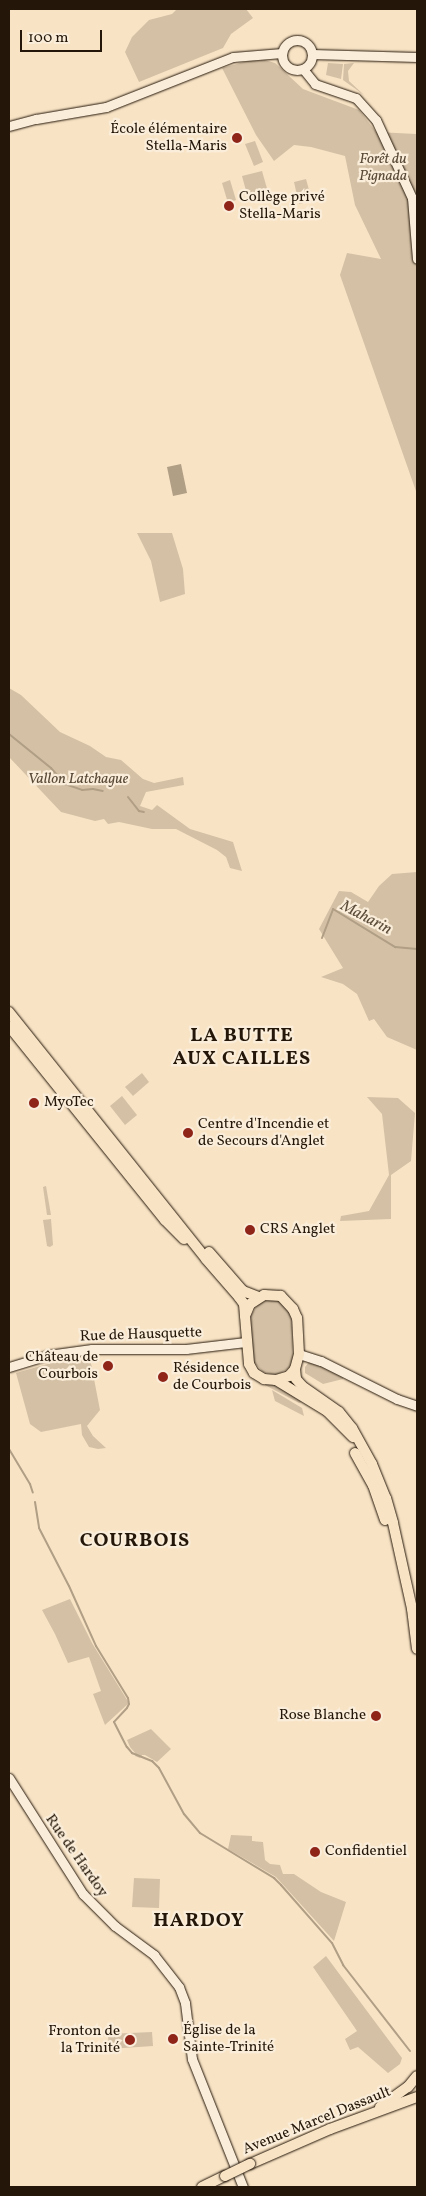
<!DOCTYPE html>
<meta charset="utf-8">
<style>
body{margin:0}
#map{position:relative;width:426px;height:2196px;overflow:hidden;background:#f8e3c5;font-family:Vollkorn,serif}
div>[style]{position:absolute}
.green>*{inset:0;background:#d4c0a5}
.water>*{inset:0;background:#b09e85}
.stream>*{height:2px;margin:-1px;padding:0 1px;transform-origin:1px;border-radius:1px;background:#b09e85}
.roads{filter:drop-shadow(0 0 1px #241709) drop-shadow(0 0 1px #241709)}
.secondary>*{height:9px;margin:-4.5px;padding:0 4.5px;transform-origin:4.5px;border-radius:4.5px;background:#faedd9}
.secondary>.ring{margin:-4.5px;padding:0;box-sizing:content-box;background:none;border:9px solid #faedd9;border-radius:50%}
.primary>*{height:10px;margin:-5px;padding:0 5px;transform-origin:5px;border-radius:5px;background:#f8e3c5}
.bridges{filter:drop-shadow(0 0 1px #241709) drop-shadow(0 0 1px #241709)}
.primary-bridge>*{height:10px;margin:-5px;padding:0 5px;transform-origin:5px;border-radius:5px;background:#f8e3c5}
.dots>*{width:14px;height:14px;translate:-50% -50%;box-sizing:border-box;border:2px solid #faedd9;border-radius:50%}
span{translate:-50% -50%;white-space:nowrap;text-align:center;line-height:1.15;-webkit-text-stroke:4.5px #faedd9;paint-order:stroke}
.poi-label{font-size:15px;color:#241709}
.right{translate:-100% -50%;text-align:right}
.left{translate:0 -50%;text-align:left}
.park-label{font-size:15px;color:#594a38;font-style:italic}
.street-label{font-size:15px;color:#241709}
.water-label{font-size:16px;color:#5c4d3b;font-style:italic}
.district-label{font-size:20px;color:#241709;font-weight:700;letter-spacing:1px}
.frame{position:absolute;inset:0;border:10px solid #241709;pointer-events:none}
.scale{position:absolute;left:20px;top:30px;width:82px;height:22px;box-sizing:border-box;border:2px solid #241709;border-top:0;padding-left:6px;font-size:15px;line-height:18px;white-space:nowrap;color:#241709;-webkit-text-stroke:4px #faedd9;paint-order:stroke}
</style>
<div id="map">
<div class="green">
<i style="clip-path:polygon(177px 9px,246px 9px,253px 18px,231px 34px,223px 48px,139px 82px,125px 52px,132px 37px,149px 20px,172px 14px)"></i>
<i style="clip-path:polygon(265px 60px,275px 63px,303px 89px,359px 110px,376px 132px,417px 134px,417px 494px,340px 275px,347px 253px,381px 259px,355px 205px,345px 156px,311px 147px,294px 145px,274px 161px,256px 135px,222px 68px,248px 61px)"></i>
<i style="clip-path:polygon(328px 63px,343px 64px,341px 79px,326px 75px)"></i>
<i style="clip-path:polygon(354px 63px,348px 71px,349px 81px,364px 95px,343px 80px,344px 64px)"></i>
<i style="clip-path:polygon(255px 141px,263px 162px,254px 166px,245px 144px)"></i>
<i style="clip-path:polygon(262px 171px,268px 192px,248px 198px,242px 176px)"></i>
<i style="clip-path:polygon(306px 179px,312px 201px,299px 204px,294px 182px)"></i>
<i style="clip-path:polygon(230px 180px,236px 200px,228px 203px,222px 183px)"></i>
<i style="clip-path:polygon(137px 533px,172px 533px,183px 569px,185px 594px,160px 602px,151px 561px)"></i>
<i style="clip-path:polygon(9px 688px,21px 695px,60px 732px,90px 746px,106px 757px,121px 760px,143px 779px,154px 783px,183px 777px,184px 785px,146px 792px,140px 806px,152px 810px,157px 805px,190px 829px,233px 842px,242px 871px,230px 868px,226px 857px,217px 850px,176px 829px,152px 829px,119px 822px,108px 824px,104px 819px,95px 821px,61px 812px,9px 757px)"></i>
<i style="clip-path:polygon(417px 872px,417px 1050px,387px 1037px,374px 1019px,369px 1021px,357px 994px,343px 984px,321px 977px,343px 968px,319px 929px,339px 891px,351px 892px,368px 902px,379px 886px,392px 874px)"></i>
<i style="clip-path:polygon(142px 1073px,149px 1082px,133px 1096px,125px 1087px)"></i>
<i style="clip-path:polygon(122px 1096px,137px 1115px,125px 1125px,110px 1106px)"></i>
<i style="clip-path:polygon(367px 1097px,398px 1098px,415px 1113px,411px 1161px,391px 1175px,391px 1219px,340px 1221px,341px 1216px,369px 1211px,389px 1175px,382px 1114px)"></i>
<i style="clip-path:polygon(46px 1186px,51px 1215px,47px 1215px,43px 1187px)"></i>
<i style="clip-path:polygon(51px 1219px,53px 1245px,50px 1247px,47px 1246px,43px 1220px)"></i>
<i style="clip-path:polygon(270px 1299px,278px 1300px,285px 1305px,291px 1316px,292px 1329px,293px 1362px,288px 1369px,276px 1375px,263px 1372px,254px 1362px,250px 1317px,258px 1304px)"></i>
<i style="clip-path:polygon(90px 1358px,100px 1410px,87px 1426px,93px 1436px,106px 1448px,98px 1449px,89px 1447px,82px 1435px,81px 1424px,41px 1432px,30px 1424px,16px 1373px,65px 1359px)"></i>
<i style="clip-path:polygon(310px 1361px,344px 1376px,343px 1379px,323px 1384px,305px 1373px,305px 1367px)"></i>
<i style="clip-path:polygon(265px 1382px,275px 1384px,302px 1402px,299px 1403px,265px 1385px)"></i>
<i style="clip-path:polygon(272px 1390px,302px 1408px,304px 1416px,275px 1401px)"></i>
<i style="clip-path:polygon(70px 1599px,92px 1643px,129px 1703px,105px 1725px,93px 1694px,101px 1691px,89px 1657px,68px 1663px,55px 1634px,42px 1610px)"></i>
<i style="clip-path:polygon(151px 1729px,171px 1749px,157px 1762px,145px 1755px,142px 1755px,140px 1758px,135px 1756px,136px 1754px,130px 1747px,127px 1740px)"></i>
<i style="clip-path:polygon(231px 1835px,252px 1836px,252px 1841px,263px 1842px,265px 1860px,270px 1864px,280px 1865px,283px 1874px,294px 1874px,321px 1892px,346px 1902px,334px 1941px,276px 1877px,228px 1849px)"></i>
<i style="clip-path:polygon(134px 1878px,160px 1879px,159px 1908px,132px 1907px)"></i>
<i style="clip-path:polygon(326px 1956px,402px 2058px,400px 2064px,388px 2073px,358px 2047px,350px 2050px,345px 2039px,357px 2031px,313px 1967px)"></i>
<i style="clip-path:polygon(152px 2032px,153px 2046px,109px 2049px,108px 2034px)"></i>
</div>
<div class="water">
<i style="clip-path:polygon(181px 464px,187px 493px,173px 496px,167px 467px)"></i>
</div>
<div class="stream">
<i style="left:9px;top:734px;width:54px;rotate:39deg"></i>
<i style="left:51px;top:768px;width:21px;rotate:49deg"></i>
<i style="left:65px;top:784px;width:18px;rotate:19deg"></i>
<i style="left:82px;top:790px;width:11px;rotate:-5deg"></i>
<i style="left:93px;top:789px;width:10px;rotate:11deg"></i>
<i style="left:128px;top:797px;width:18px;rotate:52deg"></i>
<i style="left:139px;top:811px;width:5px;rotate:11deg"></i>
<i style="left:322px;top:938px;width:31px;rotate:-69deg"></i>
<i style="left:333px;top:909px;width:73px;rotate:31.5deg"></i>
<i style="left:395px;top:947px;width:22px;rotate:5deg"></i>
<i style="left:9px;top:1449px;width:41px;rotate:59deg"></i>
<i style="left:30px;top:1484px;width:9px;rotate:72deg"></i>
<i style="left:35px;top:1502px;width:26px;rotate:81deg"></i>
<i style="left:39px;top:1528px;width:65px;rotate:62.7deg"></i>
<i style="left:69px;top:1586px;width:66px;rotate:65.8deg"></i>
<i style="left:96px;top:1646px;width:61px;rotate:58.4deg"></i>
<i style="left:128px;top:1698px;width:6px;rotate:81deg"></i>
<i style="left:129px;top:1704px;width:4px;rotate:117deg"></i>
<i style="left:127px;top:1708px;width:19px;rotate:133deg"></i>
<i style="left:114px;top:1722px;width:28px;rotate:63deg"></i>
<i style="left:127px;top:1747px;width:8px;rotate:50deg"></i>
<i style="left:132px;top:1753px;width:22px;rotate:22deg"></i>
<i style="left:152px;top:1761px;width:10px;rotate:45deg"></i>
<i style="left:159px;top:1768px;width:52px;rotate:61.5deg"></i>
<i style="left:184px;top:1814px;width:25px;rotate:50deg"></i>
<i style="left:200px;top:1833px;width:87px;rotate:31.3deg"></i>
<i style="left:274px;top:1878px;width:10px;rotate:45deg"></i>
<i style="left:281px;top:1885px;width:77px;rotate:48.7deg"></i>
<i style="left:332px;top:1943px;width:25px;rotate:63deg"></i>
<i style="left:343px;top:1965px;width:109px;rotate:52.1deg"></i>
</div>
<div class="roads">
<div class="secondary">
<i class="ring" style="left:282px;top:40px;width:21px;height:21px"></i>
<i style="left:312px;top:54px;width:105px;rotate:1.6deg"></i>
<i style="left:303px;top:69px;width:19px;rotate:51deg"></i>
<i style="left:315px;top:84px;width:43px;rotate:18.9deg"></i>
<i style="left:356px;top:98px;width:30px;rotate:48deg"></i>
<i style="left:376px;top:120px;width:86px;rotate:65.2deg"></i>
<i style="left:412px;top:198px;width:61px;rotate:85.3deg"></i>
<i style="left:9px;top:126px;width:28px;rotate:-15deg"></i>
<i style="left:36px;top:119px;width:71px;rotate:-9.7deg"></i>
<i style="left:106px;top:107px;width:136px;rotate:-21.5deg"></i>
<i style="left:233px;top:57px;width:49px;rotate:-4.7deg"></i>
<i style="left:299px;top:1354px;width:23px;rotate:18deg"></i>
<i style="left:321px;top:1361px;width:85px;rotate:26.6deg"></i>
<i style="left:397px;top:1399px;width:21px;rotate:19deg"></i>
<i style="left:9px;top:1367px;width:41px;rotate:-17.1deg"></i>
<i style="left:48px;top:1355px;width:44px;rotate:-7.8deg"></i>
<i style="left:92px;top:1349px;width:94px"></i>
<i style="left:186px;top:1349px;width:60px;rotate:-6.7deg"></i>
<i style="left:9px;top:1778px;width:138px;rotate:57.5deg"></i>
<i style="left:83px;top:1894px;width:45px;rotate:45deg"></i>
<i style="left:115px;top:1926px;width:49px;rotate:36.6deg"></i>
<i style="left:154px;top:1955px;width:41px;rotate:52deg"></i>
<i style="left:179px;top:1987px;width:17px;rotate:69deg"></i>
<i style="left:185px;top:2003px;width:56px;rotate:82.9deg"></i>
<i style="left:192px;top:2059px;width:138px;rotate:68.3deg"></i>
</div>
<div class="primary">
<i style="left:9px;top:1012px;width:316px;rotate:51.4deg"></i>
<i style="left:206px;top:1259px;width:50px;rotate:49deg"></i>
<i style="left:239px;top:1297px;width:9px;rotate:54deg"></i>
<i style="left:244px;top:1304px;width:60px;rotate:85.2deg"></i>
<i style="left:249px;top:1364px;width:10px;rotate:61deg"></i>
<i style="left:254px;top:1373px;width:12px;rotate:31deg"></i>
<i style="left:264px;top:1379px;width:12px;rotate:5deg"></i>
<i style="left:276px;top:1380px;width:14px;rotate:-17deg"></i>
<i style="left:289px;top:1376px;width:9px;rotate:-49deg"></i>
<i style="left:295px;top:1369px;width:16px;rotate:-75deg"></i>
<i style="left:299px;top:1354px;width:36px;rotate:-93deg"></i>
<i style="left:297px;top:1318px;width:10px;rotate:-114deg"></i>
<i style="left:293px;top:1309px;width:18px;rotate:-133deg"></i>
<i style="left:281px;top:1296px;width:17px;rotate:-177deg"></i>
<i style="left:264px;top:1295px;width:17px;rotate:147deg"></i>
<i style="left:250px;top:1304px;width:13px;rotate:113deg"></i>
<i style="left:9px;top:1026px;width:249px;rotate:51.2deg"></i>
<i style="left:165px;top:1220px;width:27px;rotate:45deg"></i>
<i style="left:209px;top:1252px;width:52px;rotate:48.9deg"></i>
<i style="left:243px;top:1291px;width:17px;rotate:21deg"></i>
<i style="left:295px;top:1369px;width:10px;rotate:84deg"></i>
<i style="left:296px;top:1379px;width:9px;rotate:49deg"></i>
<i style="left:302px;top:1386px;width:45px;rotate:35.1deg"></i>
<i style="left:339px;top:1412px;width:21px;rotate:51deg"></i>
<i style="left:352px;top:1428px;width:41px;rotate:60.9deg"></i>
<i style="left:372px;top:1464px;width:37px;rotate:68deg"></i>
<i style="left:386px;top:1498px;width:26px;rotate:74deg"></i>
<i style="left:393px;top:1523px;width:88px;rotate:77.5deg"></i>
<i style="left:412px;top:1609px;width:40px;rotate:82.9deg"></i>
<i style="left:276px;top:1380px;width:60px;rotate:31.3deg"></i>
<i style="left:327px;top:1411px;width:37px;rotate:45deg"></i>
<i style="left:355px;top:1453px;width:37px;rotate:61deg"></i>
<i style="left:373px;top:1485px;width:37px;rotate:71deg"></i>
<i style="left:380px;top:2107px;width:34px;rotate:-36deg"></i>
<i style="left:408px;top:2087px;width:14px;rotate:-51deg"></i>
<i style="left:250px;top:2164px;width:87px;rotate:-23.6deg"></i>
<i style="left:330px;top:2129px;width:93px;rotate:-20.2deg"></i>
<i style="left:202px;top:2187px;width:25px;rotate:-26deg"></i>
</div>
</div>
<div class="bridges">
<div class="primary-bridge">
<i style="left:225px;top:2176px;width:28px;rotate:-26deg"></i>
</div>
</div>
<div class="dots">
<i style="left:237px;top:138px;background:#8f2418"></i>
<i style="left:229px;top:206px;background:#8f2418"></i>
<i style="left:34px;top:1103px;background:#8f2418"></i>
<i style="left:188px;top:1133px;background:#8f2418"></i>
<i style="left:250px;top:1230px;background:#8f2418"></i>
<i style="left:108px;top:1366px;background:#8f2418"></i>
<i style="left:163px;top:1377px;background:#8f2418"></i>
<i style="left:376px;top:1716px;background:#8f2418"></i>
<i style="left:315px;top:1852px;background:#8f2418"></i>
<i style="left:173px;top:2039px;background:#8f2418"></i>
<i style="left:130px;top:2040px;background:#8f2418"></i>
</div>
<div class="poi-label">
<span class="right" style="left:227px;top:138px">École élémentaire<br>Stella-Maris</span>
<span class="left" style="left:239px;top:206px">Collège privé<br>Stella-Maris</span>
<span class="left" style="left:44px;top:1103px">MyoTec</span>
<span class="left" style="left:198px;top:1133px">Centre d'Incendie et<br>de Secours d'Anglet</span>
<span class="left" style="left:260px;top:1230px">CRS Anglet</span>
<span class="right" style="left:98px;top:1366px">Château de<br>Courbois</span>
<span class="left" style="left:173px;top:1377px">Résidence<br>de Courbois</span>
<span class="right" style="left:366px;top:1716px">Rose Blanche</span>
<span class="left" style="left:325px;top:1852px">Confidentiel</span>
<span class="left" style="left:183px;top:2039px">Église de la<br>Sainte-Trinité</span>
<span class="right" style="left:120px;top:2040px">Fronton de<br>la Trinité</span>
</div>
<div class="park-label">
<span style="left:383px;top:168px">Forêt du<br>Pignada</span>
<span style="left:78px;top:780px">Vallon Latchague</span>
</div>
<div class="street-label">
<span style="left:141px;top:1335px;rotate:-2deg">Rue de Hausquette</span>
<span style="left:76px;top:1856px;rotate:55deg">Rue de Hardoy</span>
<span style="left:317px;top:2121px;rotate:-22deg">Avenue Marcel Dassault</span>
</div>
<div class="water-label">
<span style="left:366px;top:918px;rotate:28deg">Maharin</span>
</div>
<div class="district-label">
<span style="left:242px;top:1048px">LA BUTTE<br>AUX CAILLES</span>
<span style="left:135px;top:1541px">COURBOIS</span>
<span style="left:199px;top:1921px">HARDOY</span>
</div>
<div class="frame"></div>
<div class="scale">100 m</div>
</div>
